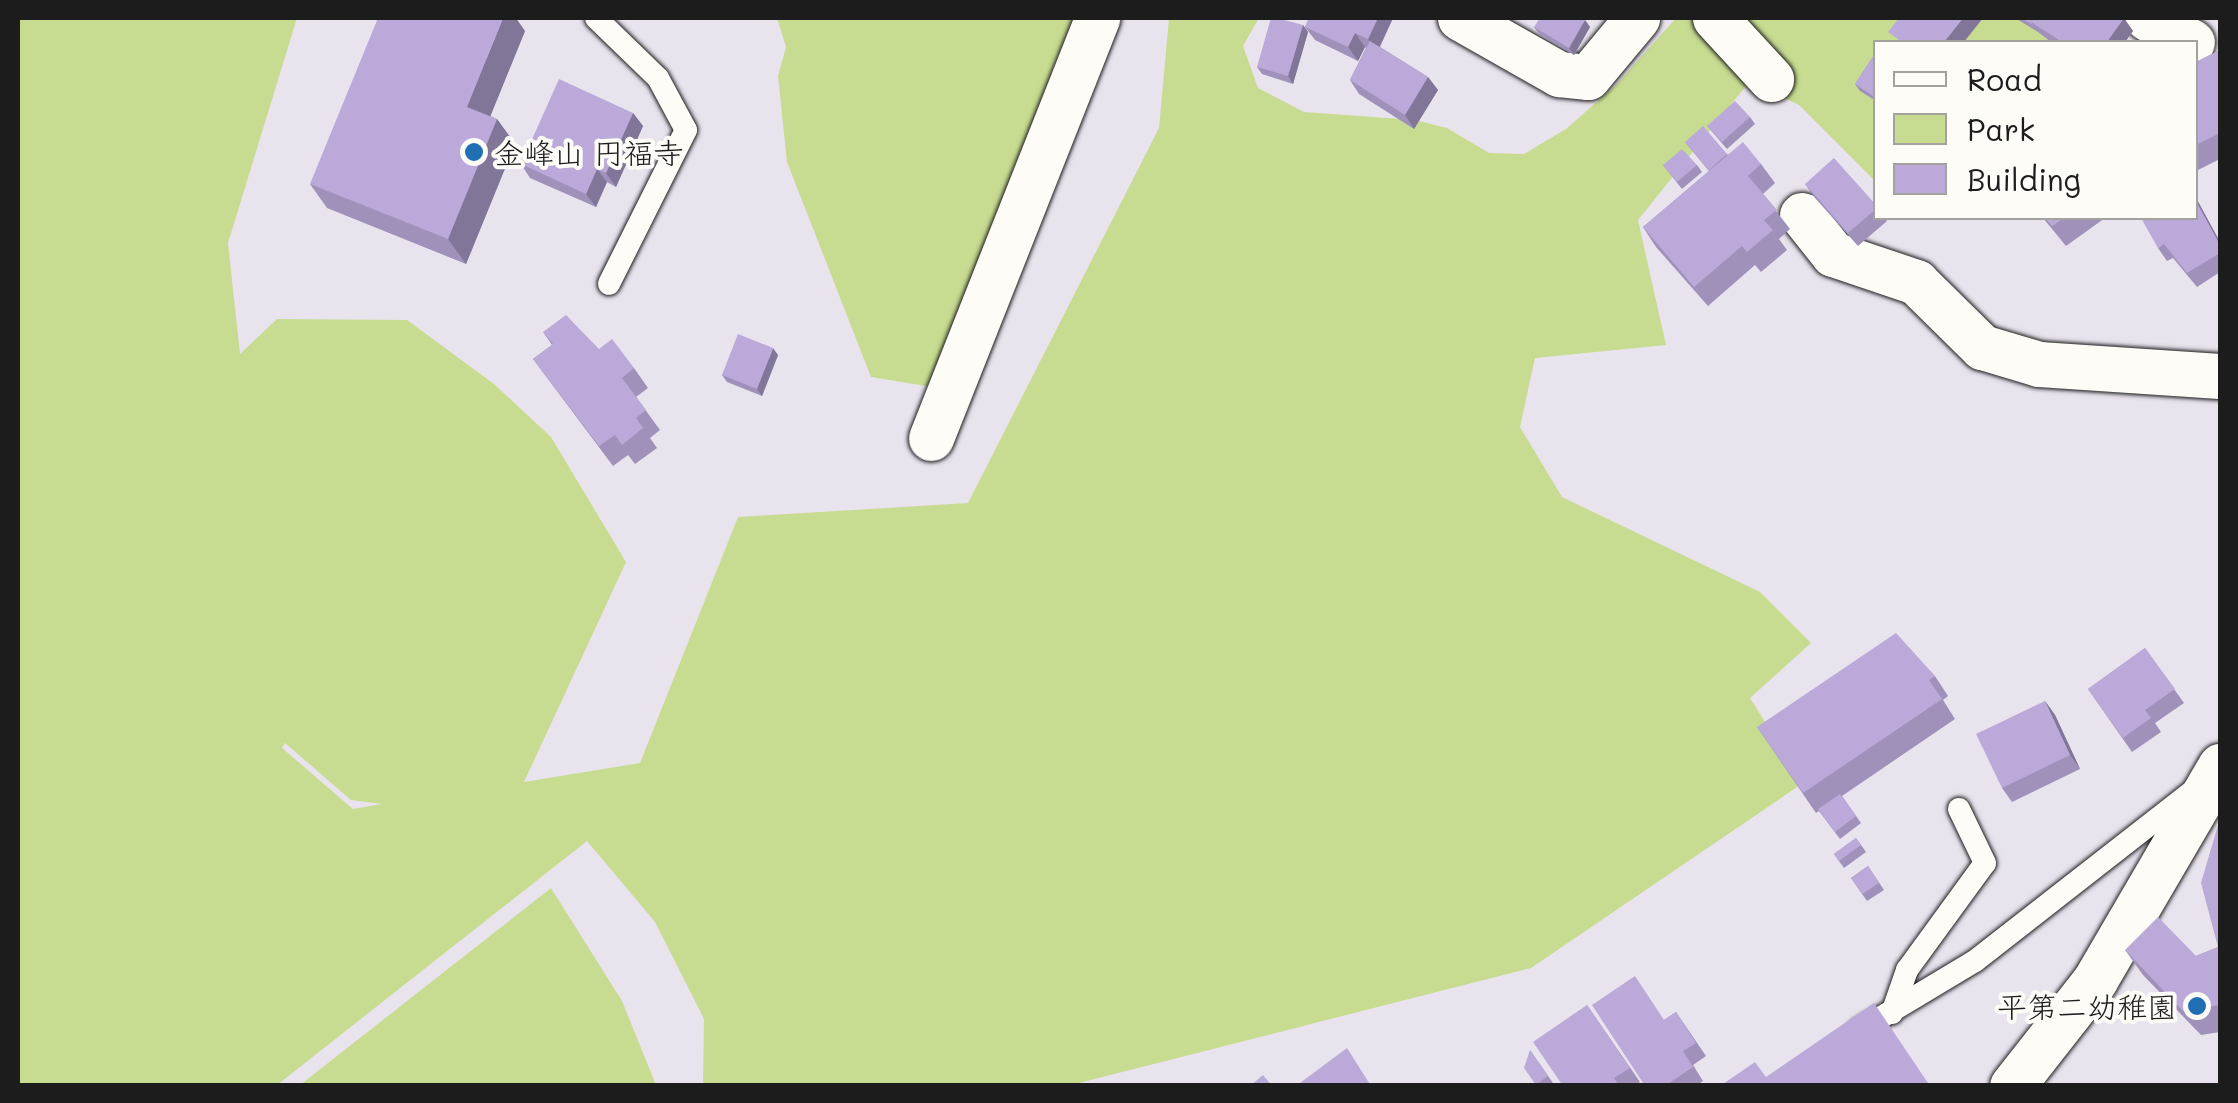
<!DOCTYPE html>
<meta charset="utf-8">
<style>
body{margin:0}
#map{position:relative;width:2238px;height:1103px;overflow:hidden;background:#e9e3ee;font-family:Mali,"Klee One",sans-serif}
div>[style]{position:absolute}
.green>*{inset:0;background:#c7dc91}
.roads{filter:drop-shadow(0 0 2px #1c1c1c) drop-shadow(0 0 2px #1c1c1c)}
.lane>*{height:22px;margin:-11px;padding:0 11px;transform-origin:11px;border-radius:11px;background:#fdfcf7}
.street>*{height:45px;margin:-22.5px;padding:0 22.5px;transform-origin:22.5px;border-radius:22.5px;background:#fdfcf7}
.wall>*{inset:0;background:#a091bb}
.shaded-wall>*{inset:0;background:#827698}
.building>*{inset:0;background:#baa9d9}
.dots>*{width:28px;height:28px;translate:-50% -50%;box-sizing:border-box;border:5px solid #fdfcf7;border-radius:50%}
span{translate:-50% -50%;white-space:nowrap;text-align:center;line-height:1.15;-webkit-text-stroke:8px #fdfcf7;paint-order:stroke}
.poi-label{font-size:30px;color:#1c1c1c}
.left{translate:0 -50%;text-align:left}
.right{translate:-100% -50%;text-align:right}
.frame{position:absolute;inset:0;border:20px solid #1c1c1c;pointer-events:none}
.legend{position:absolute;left:1873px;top:40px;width:325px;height:180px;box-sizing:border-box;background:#fdfcf7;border:2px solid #a3a29f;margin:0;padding:12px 18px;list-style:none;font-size:30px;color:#1c1c1c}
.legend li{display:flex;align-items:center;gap:20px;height:50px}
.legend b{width:50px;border:2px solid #a3a29f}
</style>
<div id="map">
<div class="green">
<i style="clip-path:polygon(evenodd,18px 18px,297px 18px,228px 243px,240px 354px,277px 319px,407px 320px,494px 384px,551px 437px,626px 562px,524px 782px,640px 763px,738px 517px,968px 503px,1159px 128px,1169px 18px,1259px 18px,1243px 46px,1258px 88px,1304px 112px,1415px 120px,1447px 128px,1489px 153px,1524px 154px,1566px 129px,1617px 84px,1676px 18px,2155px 18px,2156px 42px,2095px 20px,2087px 42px,1876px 42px,1875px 181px,1799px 105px,1750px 81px,1638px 220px,1666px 345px,1535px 358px,1520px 427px,1562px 497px,1760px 592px,1811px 643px,1750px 698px,1803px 783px,1531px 968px,1071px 1085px,703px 1085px,704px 1019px,655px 922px,587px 841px,277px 1085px,18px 1086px,18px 18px,285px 743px,351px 800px,382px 804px,353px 809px,282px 748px,285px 743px)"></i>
<i style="clip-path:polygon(777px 18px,1077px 18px,932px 387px,871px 377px,787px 162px,778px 76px,786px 47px)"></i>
<i style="clip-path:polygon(551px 888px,622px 1001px,656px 1085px,300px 1085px)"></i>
</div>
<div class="roads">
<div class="lane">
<i style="left:596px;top:18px;width:86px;rotate:44.1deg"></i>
<i style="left:658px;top:78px;width:59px;rotate:61.7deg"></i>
<i style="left:686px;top:130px;width:172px;rotate:116.6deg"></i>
<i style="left:1892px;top:1013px;width:46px;rotate:-70.8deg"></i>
<i style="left:1907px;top:970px;width:132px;rotate:-53.9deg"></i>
<i style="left:1985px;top:863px;width:60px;rotate:-115.7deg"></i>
<i style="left:1860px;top:1030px;width:134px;rotate:-31deg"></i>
<i style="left:1975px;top:961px;width:274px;rotate:-38deg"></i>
</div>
<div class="street">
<i style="left:1460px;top:18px;width:114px;rotate:29.5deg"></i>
<i style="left:1559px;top:74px;width:29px;rotate:6deg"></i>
<i style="left:1588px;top:77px;width:77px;rotate:-50.3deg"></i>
<i style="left:1715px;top:18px;width:83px;rotate:47.4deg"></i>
<i style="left:2147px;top:18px;width:51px;rotate:28.1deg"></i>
<i style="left:1802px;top:215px;width:50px;rotate:51.5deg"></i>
<i style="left:1833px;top:254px;width:88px;rotate:18.6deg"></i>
<i style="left:1916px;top:282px;width:93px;rotate:44.6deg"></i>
<i style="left:1982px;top:347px;width:59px;rotate:16.6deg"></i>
<i style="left:2039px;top:364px;width:181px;rotate:3.8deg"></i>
<i style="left:931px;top:438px;width:452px;rotate:-68.4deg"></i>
<i style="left:2012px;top:1086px;width:135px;rotate:-51.9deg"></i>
<i style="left:2095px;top:980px;width:248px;rotate:-59.7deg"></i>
</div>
</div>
<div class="wall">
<i style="clip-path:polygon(1309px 18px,1393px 18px,1380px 47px,1428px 77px,1438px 90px,1414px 129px,1359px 94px,1350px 80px,1366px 48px,1365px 47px,1358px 61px,1315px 40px,1305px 27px)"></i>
<i style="clip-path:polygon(2015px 18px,2123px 18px,2133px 31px,2125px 42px,2051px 42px,2038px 32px)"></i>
<i style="clip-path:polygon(1585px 20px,1590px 27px,1574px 55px,1539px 34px,1534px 27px)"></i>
<i style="clip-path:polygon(1303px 25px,1308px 32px,1293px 84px,1262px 74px,1257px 67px)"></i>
<i style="clip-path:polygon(525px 31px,490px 116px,497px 119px,515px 144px,466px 264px,327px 208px,310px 184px)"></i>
<i style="clip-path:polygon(2220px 50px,2220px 159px,2196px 171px,2196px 62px)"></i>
<i style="clip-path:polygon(1876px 52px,1876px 101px,1860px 91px,1855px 84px)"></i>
<i style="clip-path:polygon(633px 113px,643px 126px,616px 187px,607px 182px,596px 207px,530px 178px,521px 164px)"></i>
<i style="clip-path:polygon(1750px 117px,1755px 124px,1727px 149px,1707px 126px)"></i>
<i style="clip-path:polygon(1685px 142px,1761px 164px,1775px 183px,1763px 194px,1790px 229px,1779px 239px,1787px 250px,1761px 272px,1755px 265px,1708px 306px,1656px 247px,1643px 227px,1709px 171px)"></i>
<i style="clip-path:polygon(1663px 165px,1697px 165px,1702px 172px,1682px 189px)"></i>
<i style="clip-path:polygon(1805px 184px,1876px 205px,1876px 218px,1885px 218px,1887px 221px,1858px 246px,1815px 198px)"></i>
<i style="clip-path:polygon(2196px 198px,2220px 242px,2220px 272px,2197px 287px,2173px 258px,2167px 261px,2158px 248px,2196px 218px)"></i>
<i style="clip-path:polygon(2043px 218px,2105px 218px,2066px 246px)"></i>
<i style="clip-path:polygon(543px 332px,599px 349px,634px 368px,648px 388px,636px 397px,660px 430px,650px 438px,657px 448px,635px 464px,628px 455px,613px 466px,533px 359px,552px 345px)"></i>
<i style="clip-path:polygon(778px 355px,762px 396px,727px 382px,722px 375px)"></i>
<i style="clip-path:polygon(2145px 648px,2184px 703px,2155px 723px,2161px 732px,2132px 752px,2088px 689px)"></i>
<i style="clip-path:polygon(1935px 676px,1948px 696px,1943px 700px,1955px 719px,1842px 796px,1861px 823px,1840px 839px,1819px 811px,1816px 813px,1757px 727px)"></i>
<i style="clip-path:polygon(2045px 701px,2055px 715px,2080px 769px,2012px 802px,2002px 788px)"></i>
<i style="clip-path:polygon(2220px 820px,2220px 1032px,2201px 1035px,2143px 975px,2125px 950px,2196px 956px,2218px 947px)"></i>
<i style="clip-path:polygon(1856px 838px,1866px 852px,1844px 868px,1834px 854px)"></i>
<i style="clip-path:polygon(1868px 866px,1884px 890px,1867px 901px,1851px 878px)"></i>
<i style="clip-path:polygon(1587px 1005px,1640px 1082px,1634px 1086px,1563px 1086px)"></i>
<i style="clip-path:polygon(1676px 1012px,1706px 1056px,1693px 1065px,1703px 1081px,1696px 1086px,1645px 1086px,1664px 1020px)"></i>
<i style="clip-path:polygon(1530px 1050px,1553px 1083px,1550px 1086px,1537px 1086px)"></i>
</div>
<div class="shaded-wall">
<i style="clip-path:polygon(503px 18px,516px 18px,525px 31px,484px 132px,467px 107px)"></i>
<i style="clip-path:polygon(1378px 18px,1393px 18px,1377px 52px,1368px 39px)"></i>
<i style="clip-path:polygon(1963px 18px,1983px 18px,1964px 42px,1944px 42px)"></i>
<i style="clip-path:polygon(2124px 18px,2133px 31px,2125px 42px,2107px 42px)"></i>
<i style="clip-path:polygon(1585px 20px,1590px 27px,1574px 55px,1569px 48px)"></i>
<i style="clip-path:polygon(1303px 25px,1308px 32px,1293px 84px,1288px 76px)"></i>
<i style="clip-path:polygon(1355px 33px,1365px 47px,1358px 61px,1348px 47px)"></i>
<i style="clip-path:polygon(1428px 77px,1438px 90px,1414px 129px,1405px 115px)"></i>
<i style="clip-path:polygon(633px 113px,643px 126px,616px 187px,606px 173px)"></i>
<i style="clip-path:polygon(497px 119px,515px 144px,466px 264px,448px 239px)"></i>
<i style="clip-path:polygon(597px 169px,607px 182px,596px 207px,586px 194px)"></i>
<i style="clip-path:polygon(2196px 198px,2220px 242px,2220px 245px,2196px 201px)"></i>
<i style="clip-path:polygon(773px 348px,778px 355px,762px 396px,757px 389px)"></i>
<i style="clip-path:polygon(2045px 701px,2055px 715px,2080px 769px,2070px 755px)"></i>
</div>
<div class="building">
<i style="clip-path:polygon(378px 18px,503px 18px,467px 107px,497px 119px,448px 239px,310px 184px)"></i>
<i style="clip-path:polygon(1271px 18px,1277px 18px,1303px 25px,1288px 76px,1257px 67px)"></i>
<i style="clip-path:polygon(1309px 18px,1378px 18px,1368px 39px,1355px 33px,1348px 47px,1305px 27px)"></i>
<i style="clip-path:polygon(1540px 18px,1582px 18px,1585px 20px,1569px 48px,1534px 27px)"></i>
<i style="clip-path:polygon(1899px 18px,1963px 18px,1944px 42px,1902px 42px,1888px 32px)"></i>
<i style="clip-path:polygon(2021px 18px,2034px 18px,2031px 22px,2033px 25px)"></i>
<i style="clip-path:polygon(2034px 18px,2124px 18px,2107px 42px,2062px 42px,2031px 22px)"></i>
<i style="clip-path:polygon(1370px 41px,1428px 77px,1405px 115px,1350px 80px)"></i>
<i style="clip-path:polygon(2220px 50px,2220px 133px,2196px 145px,2196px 62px)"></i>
<i style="clip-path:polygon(1876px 52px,1876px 98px,1855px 84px)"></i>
<i style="clip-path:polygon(559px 79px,633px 113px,606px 173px,597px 169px,586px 194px,521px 164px)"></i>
<i style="clip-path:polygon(1735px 101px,1750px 117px,1722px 142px,1707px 126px)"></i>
<i style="clip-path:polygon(1703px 126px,1727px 154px,1709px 170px,1685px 142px)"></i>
<i style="clip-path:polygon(1743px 142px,1761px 164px,1748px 176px,1777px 210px,1764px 220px,1773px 230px,1747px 252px,1742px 246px,1694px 287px,1643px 227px)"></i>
<i style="clip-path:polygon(1682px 149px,1697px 165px,1677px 182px,1663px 165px)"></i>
<i style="clip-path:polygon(1834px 158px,1876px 205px,1876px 209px,1848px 233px,1805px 184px)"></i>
<i style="clip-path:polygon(2196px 201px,2220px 245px,2220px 253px,2187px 273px,2164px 244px,2158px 248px,2141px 218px,2196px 218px)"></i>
<i style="clip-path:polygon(2045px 218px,2064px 218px,2052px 226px)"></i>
<i style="clip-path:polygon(566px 315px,599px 349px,612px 339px,634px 368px,622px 378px,646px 410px,636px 418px,643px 428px,622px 445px,615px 435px,599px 446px,533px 359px,553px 344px,543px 332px)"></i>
<i style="clip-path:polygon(738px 334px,773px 348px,757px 389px,722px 375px)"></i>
<i style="clip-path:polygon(1896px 633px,1935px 676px,1929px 680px,1942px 699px,1803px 793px,1757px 727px)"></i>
<i style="clip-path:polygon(2145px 648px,2175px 689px,2145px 710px,2151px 718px,2123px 738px,2088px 689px)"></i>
<i style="clip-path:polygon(2045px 701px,2070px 755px,2002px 788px,1976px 734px)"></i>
<i style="clip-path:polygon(1840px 794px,1856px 816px,1835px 832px,1818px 809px)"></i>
<i style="clip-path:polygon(2220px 820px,2220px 1005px,2183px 1011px,2125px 950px,2158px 917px,2196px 956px,2218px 947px,2201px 883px,2218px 825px)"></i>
<i style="clip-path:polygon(1856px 838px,1861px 845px,1839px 861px,1834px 854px)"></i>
<i style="clip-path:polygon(1868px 866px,1879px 883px,1862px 894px,1851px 878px)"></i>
<i style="clip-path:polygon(1635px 976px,1664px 1020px,1676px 1012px,1696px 1043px,1683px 1051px,1693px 1067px,1665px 1086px,1645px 1086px,1592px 1005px)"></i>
<i style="clip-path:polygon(1874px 1003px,1930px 1086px,1720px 1086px,1755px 1062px,1766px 1077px)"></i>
<i style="clip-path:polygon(1587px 1005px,1630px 1068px,1614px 1078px,1619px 1086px,1563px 1086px,1533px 1042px)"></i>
<i style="clip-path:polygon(1347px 1048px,1371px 1086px,1296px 1086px)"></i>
<i style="clip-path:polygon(1530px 1050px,1548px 1076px,1536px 1085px,1524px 1068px)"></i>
<i style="clip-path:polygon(1263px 1075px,1272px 1086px,1250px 1086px)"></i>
</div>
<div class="dots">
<i style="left:474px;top:152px;background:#1f6fb2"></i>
<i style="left:2197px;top:1006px;background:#1f6fb2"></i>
</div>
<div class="poi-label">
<span class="left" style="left:494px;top:152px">金峰山 円福寺</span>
<span class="right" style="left:2177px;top:1006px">平第二幼稚園</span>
</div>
<div class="frame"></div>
<ul class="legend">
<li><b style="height:12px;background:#fdfcf7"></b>Road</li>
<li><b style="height:28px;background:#c7dc91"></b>Park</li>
<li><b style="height:28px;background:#baa9d9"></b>Building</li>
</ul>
</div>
